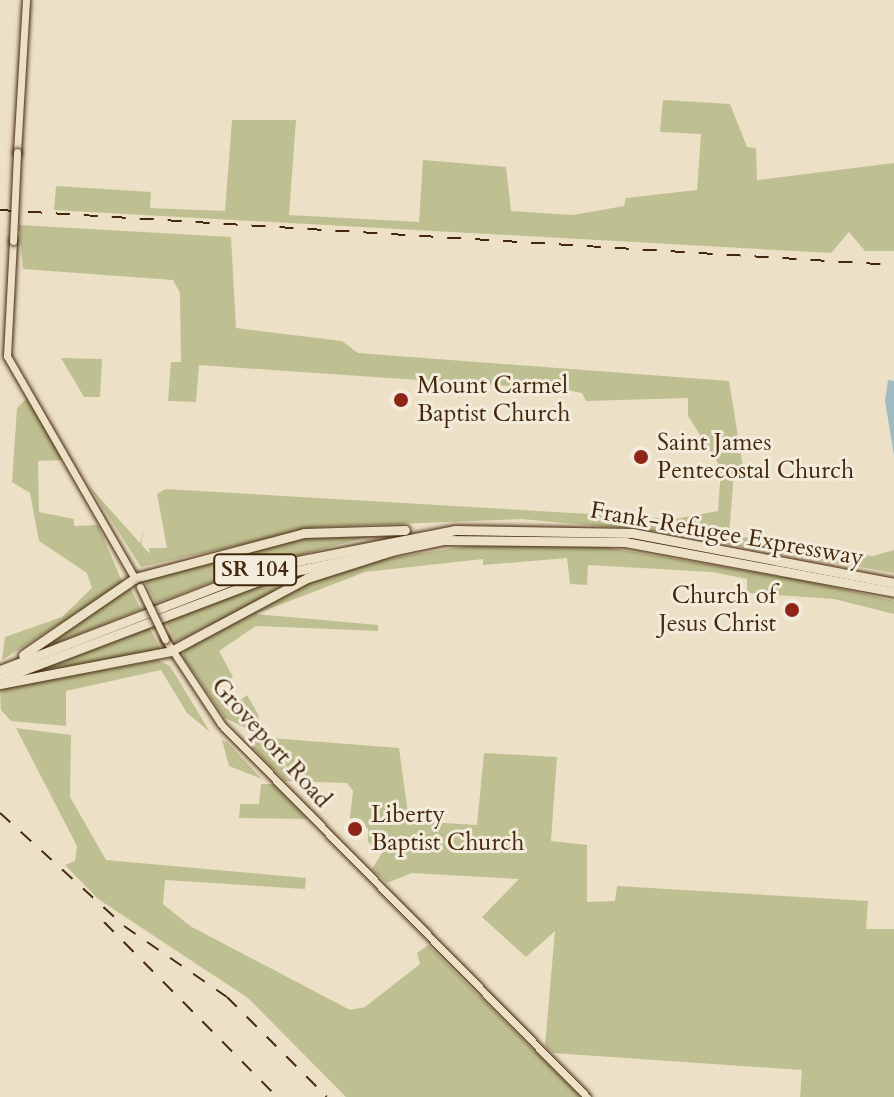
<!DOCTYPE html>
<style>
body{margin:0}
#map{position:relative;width:894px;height:1097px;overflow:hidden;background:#ece0c7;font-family:Cardo,serif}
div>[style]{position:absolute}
.green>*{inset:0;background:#bfc091}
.water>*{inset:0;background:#9fbac0}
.roads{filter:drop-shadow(0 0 2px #45280b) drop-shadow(0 0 2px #45280b)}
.major>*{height:7px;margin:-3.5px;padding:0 3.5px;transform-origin:3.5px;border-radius:3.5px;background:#ece0c7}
.highway>*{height:9px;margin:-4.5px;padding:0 4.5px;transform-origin:4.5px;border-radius:4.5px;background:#ece0c7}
.rail>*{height:2px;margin-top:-1px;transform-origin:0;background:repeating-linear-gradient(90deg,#45280b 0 14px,transparent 0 28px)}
.bridges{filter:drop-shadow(0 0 2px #45280b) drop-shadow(0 0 2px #45280b)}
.major-bridge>*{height:7px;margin:-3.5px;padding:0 3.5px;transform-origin:3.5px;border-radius:3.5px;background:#ece0c7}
.dots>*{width:22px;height:22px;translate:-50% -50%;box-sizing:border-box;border:4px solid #f3ebdb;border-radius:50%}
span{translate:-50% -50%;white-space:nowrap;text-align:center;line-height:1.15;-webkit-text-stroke:6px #f3ebdb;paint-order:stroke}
.shield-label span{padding:2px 6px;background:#f3ebdb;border:2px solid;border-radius:6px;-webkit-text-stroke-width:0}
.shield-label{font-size:22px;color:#45280b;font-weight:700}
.poi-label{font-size:24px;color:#45280b}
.left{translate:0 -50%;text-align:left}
.right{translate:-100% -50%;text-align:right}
.street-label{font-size:24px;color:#45280b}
</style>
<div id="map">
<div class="green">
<i style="clip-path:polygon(663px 100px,730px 104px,747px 147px,756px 148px,757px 180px,894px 163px,894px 251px,865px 251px,849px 232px,831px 253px,54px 210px,56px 186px,151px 192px,150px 208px,225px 211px,232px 120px,296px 120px,289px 215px,419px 222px,423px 160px,506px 167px,511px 211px,573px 215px,624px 206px,626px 198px,697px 190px,701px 134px,660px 132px)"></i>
<i style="clip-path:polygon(19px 225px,231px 237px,236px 328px,342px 341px,358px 353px,729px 381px,744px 473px,734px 473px,729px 535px,873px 556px,894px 550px,894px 573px,653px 531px,522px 519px,319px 527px,141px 567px,89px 486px,140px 543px,144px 530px,141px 544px,150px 554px,149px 548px,167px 548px,157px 494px,165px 489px,675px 519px,718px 511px,721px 468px,688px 416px,688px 398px,586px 401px,582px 393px,566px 390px,199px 365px,196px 402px,168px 401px,171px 362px,181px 362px,180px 293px,173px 280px,23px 269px)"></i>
<i style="clip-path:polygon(61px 358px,102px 359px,100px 397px,84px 397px)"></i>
<i style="clip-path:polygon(29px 396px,64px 460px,38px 461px,39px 512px,74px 519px,74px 526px,98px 525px,123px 584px,2px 660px,5px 637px,62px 617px,92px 588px,87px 573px,39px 541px,30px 493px,12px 482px,17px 408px)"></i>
<i style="clip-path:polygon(376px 535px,243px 570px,156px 603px,144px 579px,301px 536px)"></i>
<i style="clip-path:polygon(574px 542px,807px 581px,894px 601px,894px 614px,834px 599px,747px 593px,747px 579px,712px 572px,588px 565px,587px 585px,570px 584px,567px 558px,483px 565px,483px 559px,365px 572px,256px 614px,378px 625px,378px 631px,256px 626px,219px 651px,233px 677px,213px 693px,228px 710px,247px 695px,259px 716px,254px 732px,225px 718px,183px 657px,187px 642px,290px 588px,359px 563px,474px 545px)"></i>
<i style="clip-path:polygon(337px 562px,176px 642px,165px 620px,278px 578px)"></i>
<i style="clip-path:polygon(130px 588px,141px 609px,54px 644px,53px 641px)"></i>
<i style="clip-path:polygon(149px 627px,161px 650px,26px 676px,26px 673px)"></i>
<i style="clip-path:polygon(158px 660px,170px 666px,210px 732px,187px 713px,161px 670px,66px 691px,66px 726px,11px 721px,1px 710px,0 689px)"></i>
<i style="clip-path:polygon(16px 728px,71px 735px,70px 797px,106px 860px,306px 878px,305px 889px,165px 880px,163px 904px,190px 926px,350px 1010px,365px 1007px,420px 964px,417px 953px,428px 945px,581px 1097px,346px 1097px,248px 998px,98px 899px,65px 865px,75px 861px,77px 846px)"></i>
<i style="clip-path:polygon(258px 737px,399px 748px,409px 821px,477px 825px,484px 753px,557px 757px,551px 841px,587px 845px,587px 902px,615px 901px,617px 886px,868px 901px,866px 929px,894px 929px,894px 1097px,800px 1097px,802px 1070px,553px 1053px,545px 1045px,555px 931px,526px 957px,482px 917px,519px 879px,412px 873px,387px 883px,372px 869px,382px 853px,368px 842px,368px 828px,349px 826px,353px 791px,347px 783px,285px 781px,251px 746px)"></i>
<i style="clip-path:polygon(222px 740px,227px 742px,262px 779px,229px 766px)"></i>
<i style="clip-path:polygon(261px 784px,273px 784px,307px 819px,239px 818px,240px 804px,259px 804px)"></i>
</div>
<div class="water">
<i style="clip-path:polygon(888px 380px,894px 381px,894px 455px,885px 401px)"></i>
</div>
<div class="roads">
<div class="major">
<i style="left:17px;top:152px;width:152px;rotate:-86.6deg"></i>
<i style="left:13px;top:241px;width:115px;rotate:93deg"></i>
<i style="left:7px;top:356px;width:258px;rotate:60.1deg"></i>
<i style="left:165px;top:639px;width:102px;rotate:56.6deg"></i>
<i style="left:221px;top:724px;width:523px;rotate:45.54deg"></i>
</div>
<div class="highway">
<i style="left:23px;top:655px;width:136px;rotate:-34.5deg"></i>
<i style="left:135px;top:578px;width:175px;rotate:-14.9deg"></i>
<i style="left:304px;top:533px;width:101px;rotate:-1.7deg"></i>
<i style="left:0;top:670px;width:286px;rotate:-21.1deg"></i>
<i style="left:267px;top:567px;width:192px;rotate:-11.1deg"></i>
<i style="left:455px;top:530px;width:177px;rotate:1deg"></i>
<i style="left:632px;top:533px;width:267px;rotate:10.8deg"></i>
<i style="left:0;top:679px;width:290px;rotate:-20.8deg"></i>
<i style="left:271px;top:576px;width:177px;rotate:-11.8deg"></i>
<i style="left:444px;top:540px;width:181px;rotate:0.6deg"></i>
<i style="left:625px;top:542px;width:274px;rotate:10.5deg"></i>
<i style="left:0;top:684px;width:174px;rotate:-10.9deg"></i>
<i style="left:171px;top:651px;width:154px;rotate:-28.2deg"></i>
<i style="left:307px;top:578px;width:96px;rotate:-17.7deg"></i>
</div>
</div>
<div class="rail">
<i style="left:0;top:210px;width:896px;rotate:3.52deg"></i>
<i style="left:0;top:813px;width:168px;rotate:42.3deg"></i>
<i style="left:124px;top:926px;width:125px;rotate:34.6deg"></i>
<i style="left:227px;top:997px;width:141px;rotate:45deg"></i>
<i style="left:104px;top:922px;width:246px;rotate:45.3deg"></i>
</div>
<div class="bridges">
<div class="major-bridge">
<i style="left:13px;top:241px;width:89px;rotate:-87.4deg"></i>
<i style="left:140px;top:587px;width:58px;rotate:64.3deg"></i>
</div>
</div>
<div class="dots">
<i style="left:401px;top:400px;background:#8f2418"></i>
<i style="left:641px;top:457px;background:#8f2418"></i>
<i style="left:792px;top:610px;background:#8f2418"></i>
<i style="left:355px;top:829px;background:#8f2418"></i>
</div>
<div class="shield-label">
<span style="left:255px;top:570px">SR 104</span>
</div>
<div class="poi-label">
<span class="left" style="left:417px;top:400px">Mount Carmel<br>Baptist Church</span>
<span class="left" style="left:657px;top:457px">Saint James<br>Pentecostal Church</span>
<span class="right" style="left:776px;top:610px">Church of<br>Jesus Christ</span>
<span class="left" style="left:371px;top:829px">Liberty<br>Baptist Church</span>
</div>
<div class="street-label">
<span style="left:727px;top:534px;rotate:10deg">Frank-Refugee Expressway</span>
<span style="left:271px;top:743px;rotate:48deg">Groveport Road</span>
</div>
</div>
